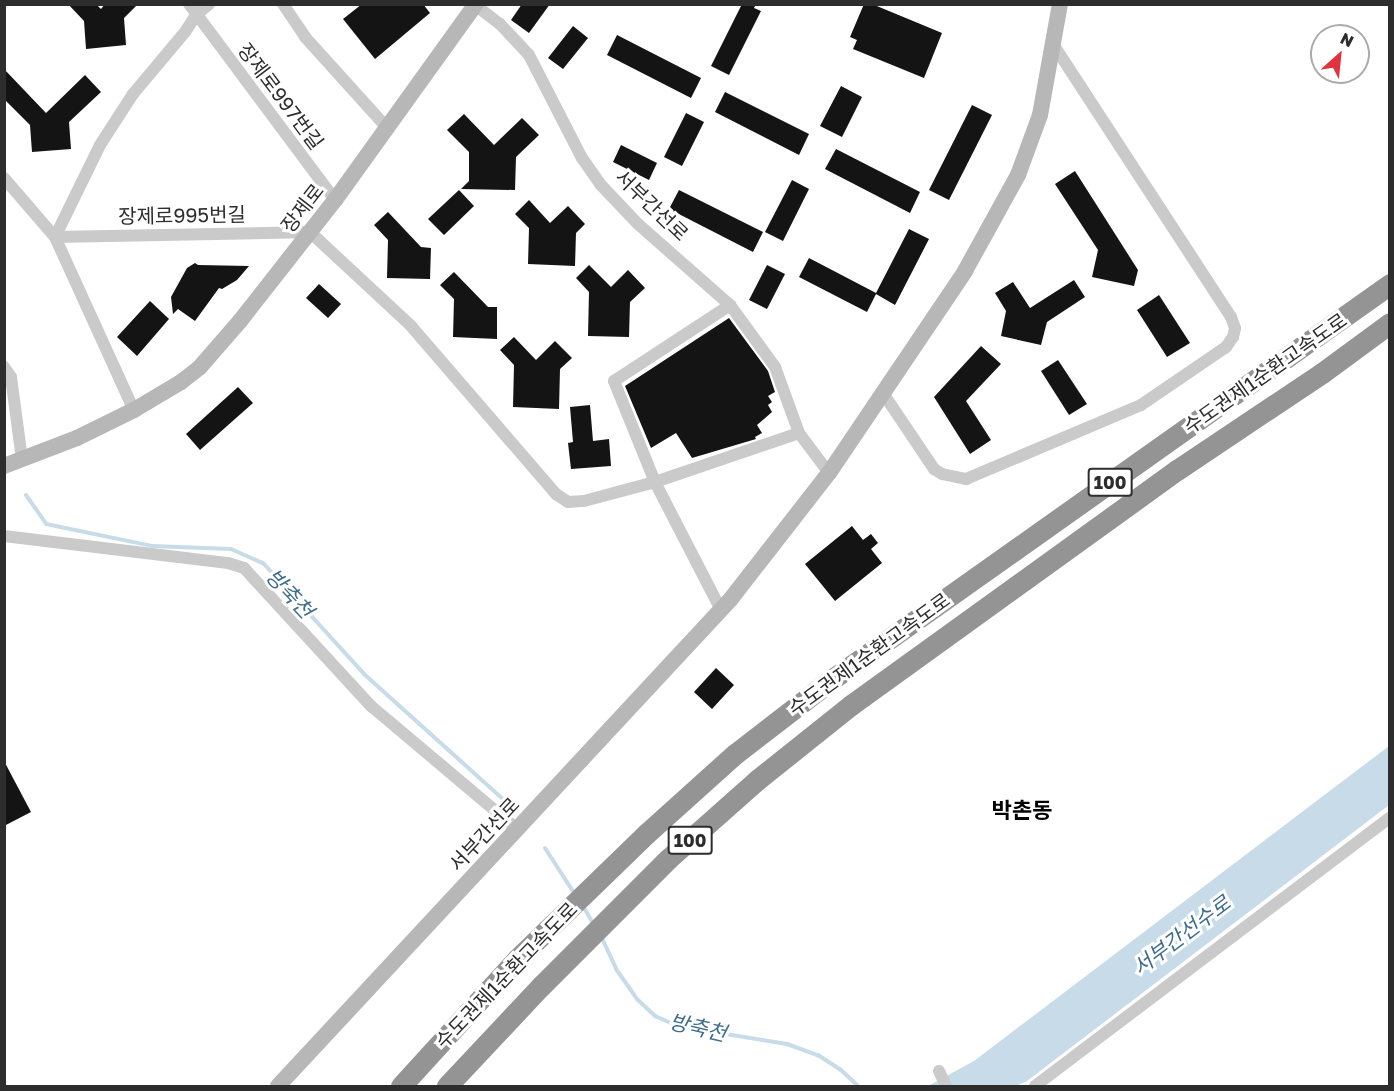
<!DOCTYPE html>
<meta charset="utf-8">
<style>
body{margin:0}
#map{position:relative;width:1394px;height:1091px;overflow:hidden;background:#fff;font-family:"Golos Text","Noto Sans KR",sans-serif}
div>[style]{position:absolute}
.water>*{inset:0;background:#c7dbe9}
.stream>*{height:4px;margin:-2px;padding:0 2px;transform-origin:2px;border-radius:2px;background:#c7dbe9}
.building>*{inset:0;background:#141414}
.street>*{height:12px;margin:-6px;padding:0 6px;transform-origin:6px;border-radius:6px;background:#cacaca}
.secondary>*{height:16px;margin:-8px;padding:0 8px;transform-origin:8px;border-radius:8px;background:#b7b7b7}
.highway>*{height:21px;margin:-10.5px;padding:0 10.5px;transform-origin:10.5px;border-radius:10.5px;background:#949494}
span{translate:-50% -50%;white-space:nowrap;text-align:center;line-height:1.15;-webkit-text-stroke:6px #fff;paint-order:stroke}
.shield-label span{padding:2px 4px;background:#fff;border:2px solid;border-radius:4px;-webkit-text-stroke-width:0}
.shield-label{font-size:18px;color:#2d2d2d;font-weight:700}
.street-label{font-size:20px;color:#2d2d2d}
.water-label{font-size:21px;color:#3e6c8b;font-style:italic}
.quarter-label{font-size:22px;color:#000;font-weight:700}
.frame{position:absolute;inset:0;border:6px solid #2d2d2d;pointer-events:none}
.north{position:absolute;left:1310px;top:24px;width:60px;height:60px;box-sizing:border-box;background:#fff;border:2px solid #ababab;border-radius:50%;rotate:27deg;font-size:16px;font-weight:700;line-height:24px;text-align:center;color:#2d2d2d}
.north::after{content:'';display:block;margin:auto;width:21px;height:27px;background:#df333d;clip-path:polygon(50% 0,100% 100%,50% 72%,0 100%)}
</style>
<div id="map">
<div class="water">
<i style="clip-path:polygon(1389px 746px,1389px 805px,1027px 1081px,1016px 1086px,928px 1086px,974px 1061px)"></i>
</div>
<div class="stream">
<i style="left:26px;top:495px;width:35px;rotate:55deg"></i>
<i style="left:46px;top:524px;width:108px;rotate:11.7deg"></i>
<i style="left:152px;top:546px;width:79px;rotate:2.2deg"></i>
<i style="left:231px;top:549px;width:36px;rotate:24deg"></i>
<i style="left:264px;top:564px;width:149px;rotate:47.7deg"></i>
<i style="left:364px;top:674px;width:187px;rotate:42deg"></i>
<i style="left:545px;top:848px;width:54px;rotate:57.2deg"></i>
<i style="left:583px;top:906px;width:20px;rotate:60deg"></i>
<i style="left:600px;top:934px;width:38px;rotate:65deg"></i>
<i style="left:616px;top:969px;width:38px;rotate:55deg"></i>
<i style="left:638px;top:1000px;width:23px;rotate:43deg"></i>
<i style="left:655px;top:1016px;width:24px;rotate:24deg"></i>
<i style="left:677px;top:1026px;width:111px;rotate:9.3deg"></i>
<i style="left:787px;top:1044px;width:33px;rotate:20deg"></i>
<i style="left:818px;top:1055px;width:27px;rotate:33deg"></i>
<i style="left:841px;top:1070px;width:23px;rotate:43deg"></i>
</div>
<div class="building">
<i style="clip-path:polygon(68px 4px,96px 4px,101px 9px,105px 4px,138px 4px,124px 18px,126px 45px,86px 49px,84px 21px)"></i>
<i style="clip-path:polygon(362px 4px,423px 4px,430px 13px,375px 59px,343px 19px)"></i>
<i style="clip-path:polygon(522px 4px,550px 4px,529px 33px,511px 20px)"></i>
<i style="clip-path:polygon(742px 4px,756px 4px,754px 8px,761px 11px,729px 75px,711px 66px)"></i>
<i style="clip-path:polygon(864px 4px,872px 4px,942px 33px,924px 78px,853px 49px,857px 40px,850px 37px)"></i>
<i style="clip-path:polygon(573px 26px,588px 38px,563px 69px,548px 58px)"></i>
<i style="clip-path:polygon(617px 35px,701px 78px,691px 98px,607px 55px)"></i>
<i style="clip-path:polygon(4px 69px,46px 113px,85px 75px,101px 92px,69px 122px,71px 149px,32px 152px,30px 125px,4px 99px)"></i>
<i style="clip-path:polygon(841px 86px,862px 97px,842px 137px,820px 126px)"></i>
<i style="clip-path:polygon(725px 92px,809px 134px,799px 155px,715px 112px)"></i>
<i style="clip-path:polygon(972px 105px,992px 115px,949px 200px,929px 190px)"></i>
<i style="clip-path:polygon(686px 113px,704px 122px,682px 166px,664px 157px)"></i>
<i style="clip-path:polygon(464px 114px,494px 145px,522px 118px,539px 135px,516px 157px,515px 190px,461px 189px,469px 181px,469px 152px,447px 130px)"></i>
<i style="clip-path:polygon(621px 145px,657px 163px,649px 180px,613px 162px)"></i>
<i style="clip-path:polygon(836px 149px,920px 192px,910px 213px,825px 169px)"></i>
<i style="clip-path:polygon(1075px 171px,1138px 270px,1134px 286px,1092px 277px,1098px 250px,1055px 184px)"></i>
<i style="clip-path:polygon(792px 180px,809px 189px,783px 241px,765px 232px)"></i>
<i style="clip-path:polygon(459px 190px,474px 206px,444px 235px,428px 219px)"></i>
<i style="clip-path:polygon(679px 190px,763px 232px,753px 252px,669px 209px)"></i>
<i style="clip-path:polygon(529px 200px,550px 223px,568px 206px,585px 224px,576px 233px,575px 266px,528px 264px,529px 228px,515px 214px)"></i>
<i style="clip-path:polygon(388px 212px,421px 247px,431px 248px,430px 279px,387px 278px,388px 240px,374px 225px)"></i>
<i style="clip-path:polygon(909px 229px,929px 239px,895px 305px,876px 294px,867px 312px,799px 277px,809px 258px,876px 293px)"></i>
<i style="clip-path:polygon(195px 263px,198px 265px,249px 266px,237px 280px,222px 289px,219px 288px,195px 321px,178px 309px,173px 314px,171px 297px,187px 268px)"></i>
<i style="clip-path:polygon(589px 265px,611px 287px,628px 270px,645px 288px,630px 302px,629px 337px,588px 336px,589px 292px,576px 278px)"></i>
<i style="clip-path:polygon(767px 265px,785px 274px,767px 309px,749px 300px)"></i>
<i style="clip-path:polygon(454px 272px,488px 307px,497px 307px,497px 339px,453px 337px,454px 299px,440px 285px)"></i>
<i style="clip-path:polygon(1074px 280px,1085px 297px,1047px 322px,1041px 345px,1001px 336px,1006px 311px,995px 293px,1013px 282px,1030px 308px)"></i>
<i style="clip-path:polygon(319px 284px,341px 304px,328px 318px,306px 298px)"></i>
<i style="clip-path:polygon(1159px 295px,1190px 343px,1167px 357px,1137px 310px)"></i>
<i style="clip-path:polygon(150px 301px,169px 319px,137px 356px,117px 337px)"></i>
<i style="clip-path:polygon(729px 318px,768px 371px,775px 392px,768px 396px,772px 402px,768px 405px,772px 412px,757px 425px,762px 433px,755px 437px,756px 439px,692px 458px,676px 433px,651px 448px,625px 386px)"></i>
<i style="clip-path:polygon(514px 337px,536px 360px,555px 341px,572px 358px,560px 369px,559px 409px,513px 407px,514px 365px,500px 350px)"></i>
<i style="clip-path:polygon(981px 346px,1001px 364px,966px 401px,991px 440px,970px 454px,934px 397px)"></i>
<i style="clip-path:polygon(1058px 360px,1087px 404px,1069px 415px,1041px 371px)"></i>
<i style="clip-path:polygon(238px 387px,253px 403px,200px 450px,186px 434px)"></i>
<i style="clip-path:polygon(590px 405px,593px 441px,609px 439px,611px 466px,571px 469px,568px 443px,573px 442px,570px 407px)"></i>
<i style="clip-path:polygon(852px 526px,863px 540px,871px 534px,878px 543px,871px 549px,882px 563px,835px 601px,805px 564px)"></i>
<i style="clip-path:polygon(716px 668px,734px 685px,712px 709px,694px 692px)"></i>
<i style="clip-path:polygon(4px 761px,31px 812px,4px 826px)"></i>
</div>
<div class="street">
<i style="left:189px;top:4px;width:244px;rotate:53.3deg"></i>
<i style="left:283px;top:4px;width:40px;rotate:56deg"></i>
<i style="left:305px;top:37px;width:124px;rotate:47.9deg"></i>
<i style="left:474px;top:4px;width:33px;rotate:38deg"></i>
<i style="left:500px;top:24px;width:42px;rotate:46.9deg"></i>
<i style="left:529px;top:55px;width:116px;rotate:62.8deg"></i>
<i style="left:582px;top:158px;width:32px;rotate:55deg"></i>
<i style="left:600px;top:184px;width:55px;rotate:46.5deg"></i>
<i style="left:638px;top:224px;width:123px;rotate:41.4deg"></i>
<i style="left:730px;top:305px;width:77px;rotate:54deg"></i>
<i style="left:775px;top:367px;width:70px;rotate:70deg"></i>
<i style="left:799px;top:433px;width:50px;rotate:53.1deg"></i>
<i style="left:4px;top:178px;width:78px;rotate:49.2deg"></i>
<i style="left:55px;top:237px;width:190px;rotate:65.5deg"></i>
<i style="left:55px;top:237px;width:255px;rotate:-1.1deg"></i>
<i style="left:310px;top:232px;width:138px;rotate:42.9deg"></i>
<i style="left:411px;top:326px;width:222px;rotate:49.2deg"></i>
<i style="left:556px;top:494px;width:14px;rotate:34deg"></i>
<i style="left:568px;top:502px;width:16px;rotate:-4deg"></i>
<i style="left:584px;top:501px;width:73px;rotate:-15deg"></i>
<i style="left:655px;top:482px;width:152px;rotate:-18.8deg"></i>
<i style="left:55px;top:237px;width:102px;rotate:-63.9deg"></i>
<i style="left:100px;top:145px;width:61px;rotate:-57.1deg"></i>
<i style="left:133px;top:94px;width:81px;rotate:-50deg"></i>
<i style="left:185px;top:32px;width:20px;rotate:-57deg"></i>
<i style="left:196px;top:15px;width:17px;rotate:-40deg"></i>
<i style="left:4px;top:367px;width:12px;rotate:55deg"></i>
<i style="left:11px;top:377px;width:83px;rotate:82.4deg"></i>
<i style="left:883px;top:393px;width:92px;rotate:56.1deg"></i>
<i style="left:934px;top:469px;width:9px;rotate:32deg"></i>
<i style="left:942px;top:474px;width:25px;rotate:12deg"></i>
<i style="left:966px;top:479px;width:190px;rotate:-22.9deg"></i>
<i style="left:1141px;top:405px;width:103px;rotate:-34.3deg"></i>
<i style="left:1226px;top:347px;width:12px;rotate:-55deg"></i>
<i style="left:1233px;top:337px;width:9px;rotate:-77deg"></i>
<i style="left:1235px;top:328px;width:12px;rotate:-110deg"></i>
<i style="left:1231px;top:317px;width:325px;rotate:-123.1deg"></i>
<i style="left:4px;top:536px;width:226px;rotate:6.9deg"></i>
<i style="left:228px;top:563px;width:17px;rotate:17deg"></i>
<i style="left:244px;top:568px;width:188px;rotate:47.4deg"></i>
<i style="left:371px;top:706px;width:191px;rotate:40.1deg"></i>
<i style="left:721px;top:610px;width:144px;rotate:-117.3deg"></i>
<i style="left:655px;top:482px;width:109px;rotate:-112.1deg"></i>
<i style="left:614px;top:381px;width:139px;rotate:-33.2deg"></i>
<i style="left:939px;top:1071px;width:17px;rotate:65deg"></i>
<i style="left:1035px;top:1086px;width:445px;rotate:-37.1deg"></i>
</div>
<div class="secondary">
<i style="left:4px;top:466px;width:78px;rotate:-21deg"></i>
<i style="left:77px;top:438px;width:64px;rotate:-26.2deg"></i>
<i style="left:134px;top:410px;width:55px;rotate:-30.8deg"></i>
<i style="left:181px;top:382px;width:24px;rotate:-38deg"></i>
<i style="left:200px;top:367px;width:61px;rotate:-49deg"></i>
<i style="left:240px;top:321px;width:154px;rotate:-51.9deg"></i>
<i style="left:335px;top:200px;width:241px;rotate:-54.3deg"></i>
<i style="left:278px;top:1086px;width:664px;rotate:-47.08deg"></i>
<i style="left:730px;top:600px;width:161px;rotate:-52.1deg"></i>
<i style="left:829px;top:473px;width:244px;rotate:-56deg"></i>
<i style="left:965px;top:271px;width:110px;rotate:-61.1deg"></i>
<i style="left:1018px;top:175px;width:64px;rotate:-69.9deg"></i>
<i style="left:1040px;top:115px;width:113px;rotate:-79.8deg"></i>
</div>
<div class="highway">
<i style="left:401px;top:1086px;width:172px;rotate:-47.6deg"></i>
<i style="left:517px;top:959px;width:180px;rotate:-44.1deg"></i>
<i style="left:646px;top:834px;width:120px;rotate:-42deg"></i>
<i style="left:735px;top:754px;width:121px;rotate:-37.6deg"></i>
<i style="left:831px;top:680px;width:685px;rotate:-35.31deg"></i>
<i style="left:447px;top:1086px;width:136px;rotate:-46.8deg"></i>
<i style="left:540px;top:987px;width:181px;rotate:-45deg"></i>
<i style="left:668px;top:859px;width:119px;rotate:-41.6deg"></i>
<i style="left:757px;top:780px;width:120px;rotate:-38.6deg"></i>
<i style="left:851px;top:705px;width:402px;rotate:-35.8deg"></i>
<i style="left:1177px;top:470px;width:174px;rotate:-33.8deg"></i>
<i style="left:1322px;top:373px;width:84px;rotate:-36.3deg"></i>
</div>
<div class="shield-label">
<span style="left:1110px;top:482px">100</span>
<span style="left:690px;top:840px">100</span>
</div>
<div class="street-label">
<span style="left:281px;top:96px;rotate:53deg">장제로997번길</span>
<span style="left:652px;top:205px;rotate:44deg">서부간선로</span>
<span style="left:302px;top:208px;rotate:-52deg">장제로</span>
<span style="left:182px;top:215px;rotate:-1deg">장제로995번길</span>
<span style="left:1265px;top:373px;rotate:-35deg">수도권제1순환고속도로</span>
<span style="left:869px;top:654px;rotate:-36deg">수도권제1순환고속도로</span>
<span style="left:484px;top:834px;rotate:-47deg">서부간선로</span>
<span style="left:506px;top:975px;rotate:-46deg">수도권제1순환고속도로</span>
</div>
<div class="water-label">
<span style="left:290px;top:593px;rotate:47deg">방축천</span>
<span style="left:1181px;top:935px;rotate:-37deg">서부간선수로</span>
<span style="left:698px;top:1027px;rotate:13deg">방축천</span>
</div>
<div class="quarter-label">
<span style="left:1022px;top:810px">박촌동</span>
</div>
<div class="frame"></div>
<div class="north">N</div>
</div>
